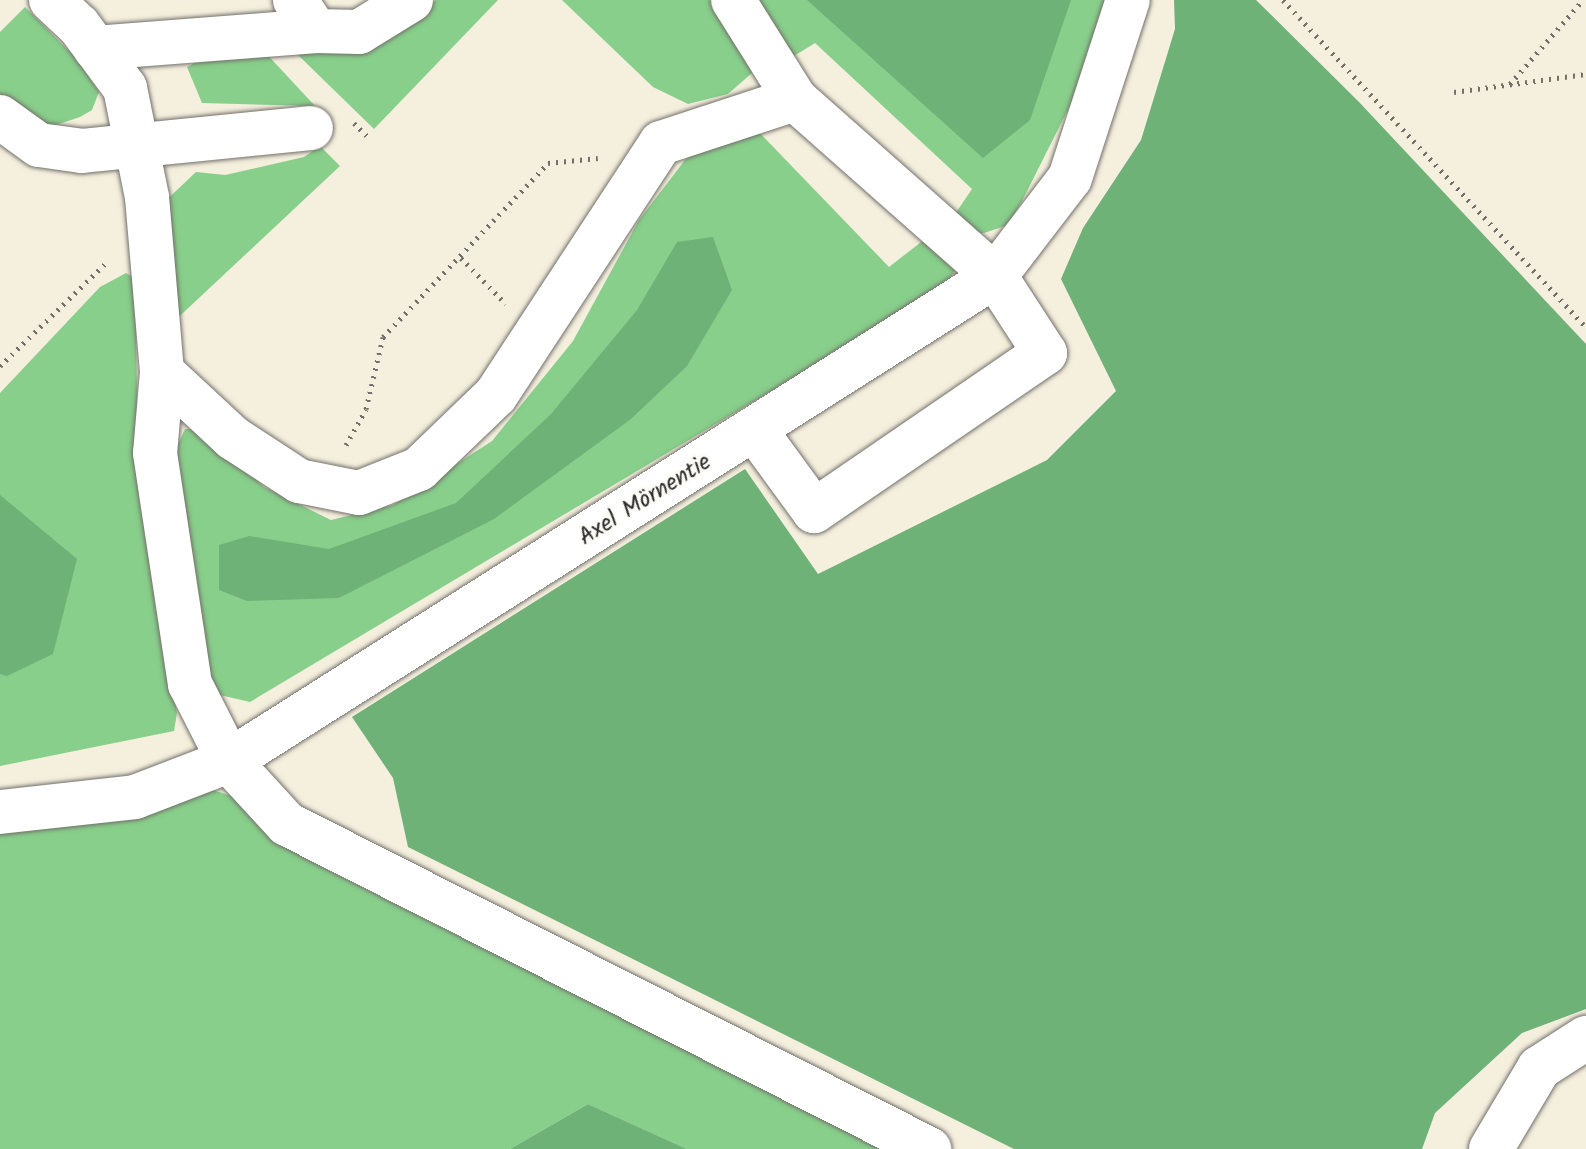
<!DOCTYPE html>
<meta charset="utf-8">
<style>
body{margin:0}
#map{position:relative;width:1586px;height:1149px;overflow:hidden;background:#f5efde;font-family:Kalam,sans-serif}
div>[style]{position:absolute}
.green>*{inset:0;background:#88cf8b}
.forest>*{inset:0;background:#6eb277}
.path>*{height:5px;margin-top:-2.5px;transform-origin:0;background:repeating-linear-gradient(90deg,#72706a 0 2px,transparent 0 8px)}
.roads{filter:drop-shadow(0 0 2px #72706a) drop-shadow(0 0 2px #72706a)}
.minor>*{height:44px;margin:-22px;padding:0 22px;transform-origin:22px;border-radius:22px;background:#fff}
span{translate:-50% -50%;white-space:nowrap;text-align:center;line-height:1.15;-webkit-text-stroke:6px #fdfcf7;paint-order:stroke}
.street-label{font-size:24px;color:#2b2b2b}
</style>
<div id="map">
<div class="green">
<i style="clip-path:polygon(436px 0,498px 0,374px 129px,298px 55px,324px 44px,408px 26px)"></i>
<i style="clip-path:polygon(562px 0,710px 0,747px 44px,752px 73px,728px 94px,688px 104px,653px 87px)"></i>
<i style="clip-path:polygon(748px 0,1106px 0,1093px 60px,1021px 203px,1008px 225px,984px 233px,969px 233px,955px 214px,972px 189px,815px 43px,794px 56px)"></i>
<i style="clip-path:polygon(25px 7px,75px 57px,99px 92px,92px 110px,80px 117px,53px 126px,14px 112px,0 98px,0 32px)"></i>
<i style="clip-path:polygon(263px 50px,315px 106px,202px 103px,187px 67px,211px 54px)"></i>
<i style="clip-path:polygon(758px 131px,889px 267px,925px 239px,957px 268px,942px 289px,250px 702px,220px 695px,199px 663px,175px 451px,185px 429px,205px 429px,264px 487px,331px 520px,393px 505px,492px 441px,573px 341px,639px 220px,685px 160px,721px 134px)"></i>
<i style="clip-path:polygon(320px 146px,340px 166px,168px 327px,159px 207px,196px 172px,225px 175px,304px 157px)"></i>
<i style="clip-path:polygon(126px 273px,135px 278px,139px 499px,177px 713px,174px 731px,0 766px,0 393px,100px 287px)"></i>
<i style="clip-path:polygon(200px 786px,235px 797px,318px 865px,883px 1149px,687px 1149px,588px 1104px,510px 1149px,0 1149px,0 828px)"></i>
</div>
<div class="forest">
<i style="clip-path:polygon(807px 0,1071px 0,1030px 120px,983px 158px)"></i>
<i style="clip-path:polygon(1174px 0,1256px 0,1359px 102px,1586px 344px,1586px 1009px,1522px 1033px,1435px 1113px,1422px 1149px,1014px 1149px,408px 847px,393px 778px,352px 717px,745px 469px,818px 574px,1047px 460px,1116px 391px,1061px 279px,1083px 228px,1141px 140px,1175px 29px)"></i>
<i style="clip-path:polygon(713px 237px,732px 290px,687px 366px,631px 419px,494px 519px,339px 598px,247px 601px,219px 590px,219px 545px,249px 536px,329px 549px,456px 503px,551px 414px,637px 310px,677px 242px)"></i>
<i style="clip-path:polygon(0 495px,77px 559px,53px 654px,7px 676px,0 674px)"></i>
<i style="clip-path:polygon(588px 1104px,687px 1149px,510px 1149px)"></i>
</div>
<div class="path">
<i style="left:1283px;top:0;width:446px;rotate:47.2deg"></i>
<i style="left:1510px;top:84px;width:111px;rotate:-49deg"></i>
<i style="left:1454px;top:92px;width:133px;rotate:-7.8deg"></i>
<i style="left:354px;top:123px;width:20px;rotate:45deg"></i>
<i style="left:461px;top:258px;width:64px;rotate:45.6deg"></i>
<i style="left:0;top:366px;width:151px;rotate:-44.2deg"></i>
<i style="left:346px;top:445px;width:41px;rotate:-60.9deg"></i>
<i style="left:366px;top:409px;width:74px;rotate:-76.7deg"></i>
<i style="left:383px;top:337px;width:240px;rotate:-46.5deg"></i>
<i style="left:548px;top:163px;width:50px;rotate:-5.7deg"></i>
</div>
<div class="roads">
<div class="minor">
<i style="left:51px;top:0;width:38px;rotate:43deg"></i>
<i style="left:79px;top:26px;width:77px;rotate:53.4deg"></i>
<i style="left:125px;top:88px;width:111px;rotate:78.6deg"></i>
<i style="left:147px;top:197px;width:176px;rotate:85.1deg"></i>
<i style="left:162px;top:372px;width:81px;rotate:94.9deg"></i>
<i style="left:155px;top:453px;width:234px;rotate:81.4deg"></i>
<i style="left:190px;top:684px;width:86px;rotate:63.1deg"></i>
<i style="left:229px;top:761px;width:86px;rotate:47.4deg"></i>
<i style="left:287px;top:824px;width:720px;rotate:26.85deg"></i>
<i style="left:295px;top:0;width:37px;rotate:56deg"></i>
<i style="left:316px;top:31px;width:43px;rotate:1.3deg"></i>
<i style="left:359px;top:32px;width:61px;rotate:-31.6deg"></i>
<i style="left:733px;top:0;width:117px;rotate:57.9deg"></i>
<i style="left:795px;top:99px;width:267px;rotate:41.5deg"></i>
<i style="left:995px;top:276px;width:92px;rotate:57deg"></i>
<i style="left:1045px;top:353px;width:280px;rotate:145.6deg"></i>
<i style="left:814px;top:511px;width:100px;rotate:-126.1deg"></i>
<i style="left:95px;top:48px;width:222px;rotate:-4.4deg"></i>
<i style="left:0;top:117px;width:48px;rotate:35.7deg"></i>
<i style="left:39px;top:145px;width:43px;rotate:7.9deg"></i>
<i style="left:82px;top:151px;width:230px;rotate:-5.7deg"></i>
<i style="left:162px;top:372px;width:97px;rotate:42.9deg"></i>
<i style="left:233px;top:438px;width:79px;rotate:33.1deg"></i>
<i style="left:299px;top:481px;width:61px;rotate:11.3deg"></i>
<i style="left:359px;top:493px;width:65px;rotate:-21.8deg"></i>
<i style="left:419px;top:469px;width:107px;rotate:-43.9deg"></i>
<i style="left:496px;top:395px;width:301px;rotate:-56.8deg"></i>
<i style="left:661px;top:143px;width:141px;rotate:-18.2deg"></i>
<i style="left:0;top:812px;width:136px;rotate:-6.3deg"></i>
<i style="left:135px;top:797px;width:101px;rotate:-21deg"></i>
<i style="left:229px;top:761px;width:907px;rotate:-32.34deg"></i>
<i style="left:995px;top:276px;width:123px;rotate:-52.6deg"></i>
<i style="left:1070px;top:178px;width:187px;rotate:-72deg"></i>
<i style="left:1491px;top:1149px;width:94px;rotate:-59.3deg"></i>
<i style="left:1539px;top:1068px;width:56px;rotate:-32.6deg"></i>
</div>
</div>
<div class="street-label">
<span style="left:645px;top:500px;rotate:-32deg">Axel Mörnentie</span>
</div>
</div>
